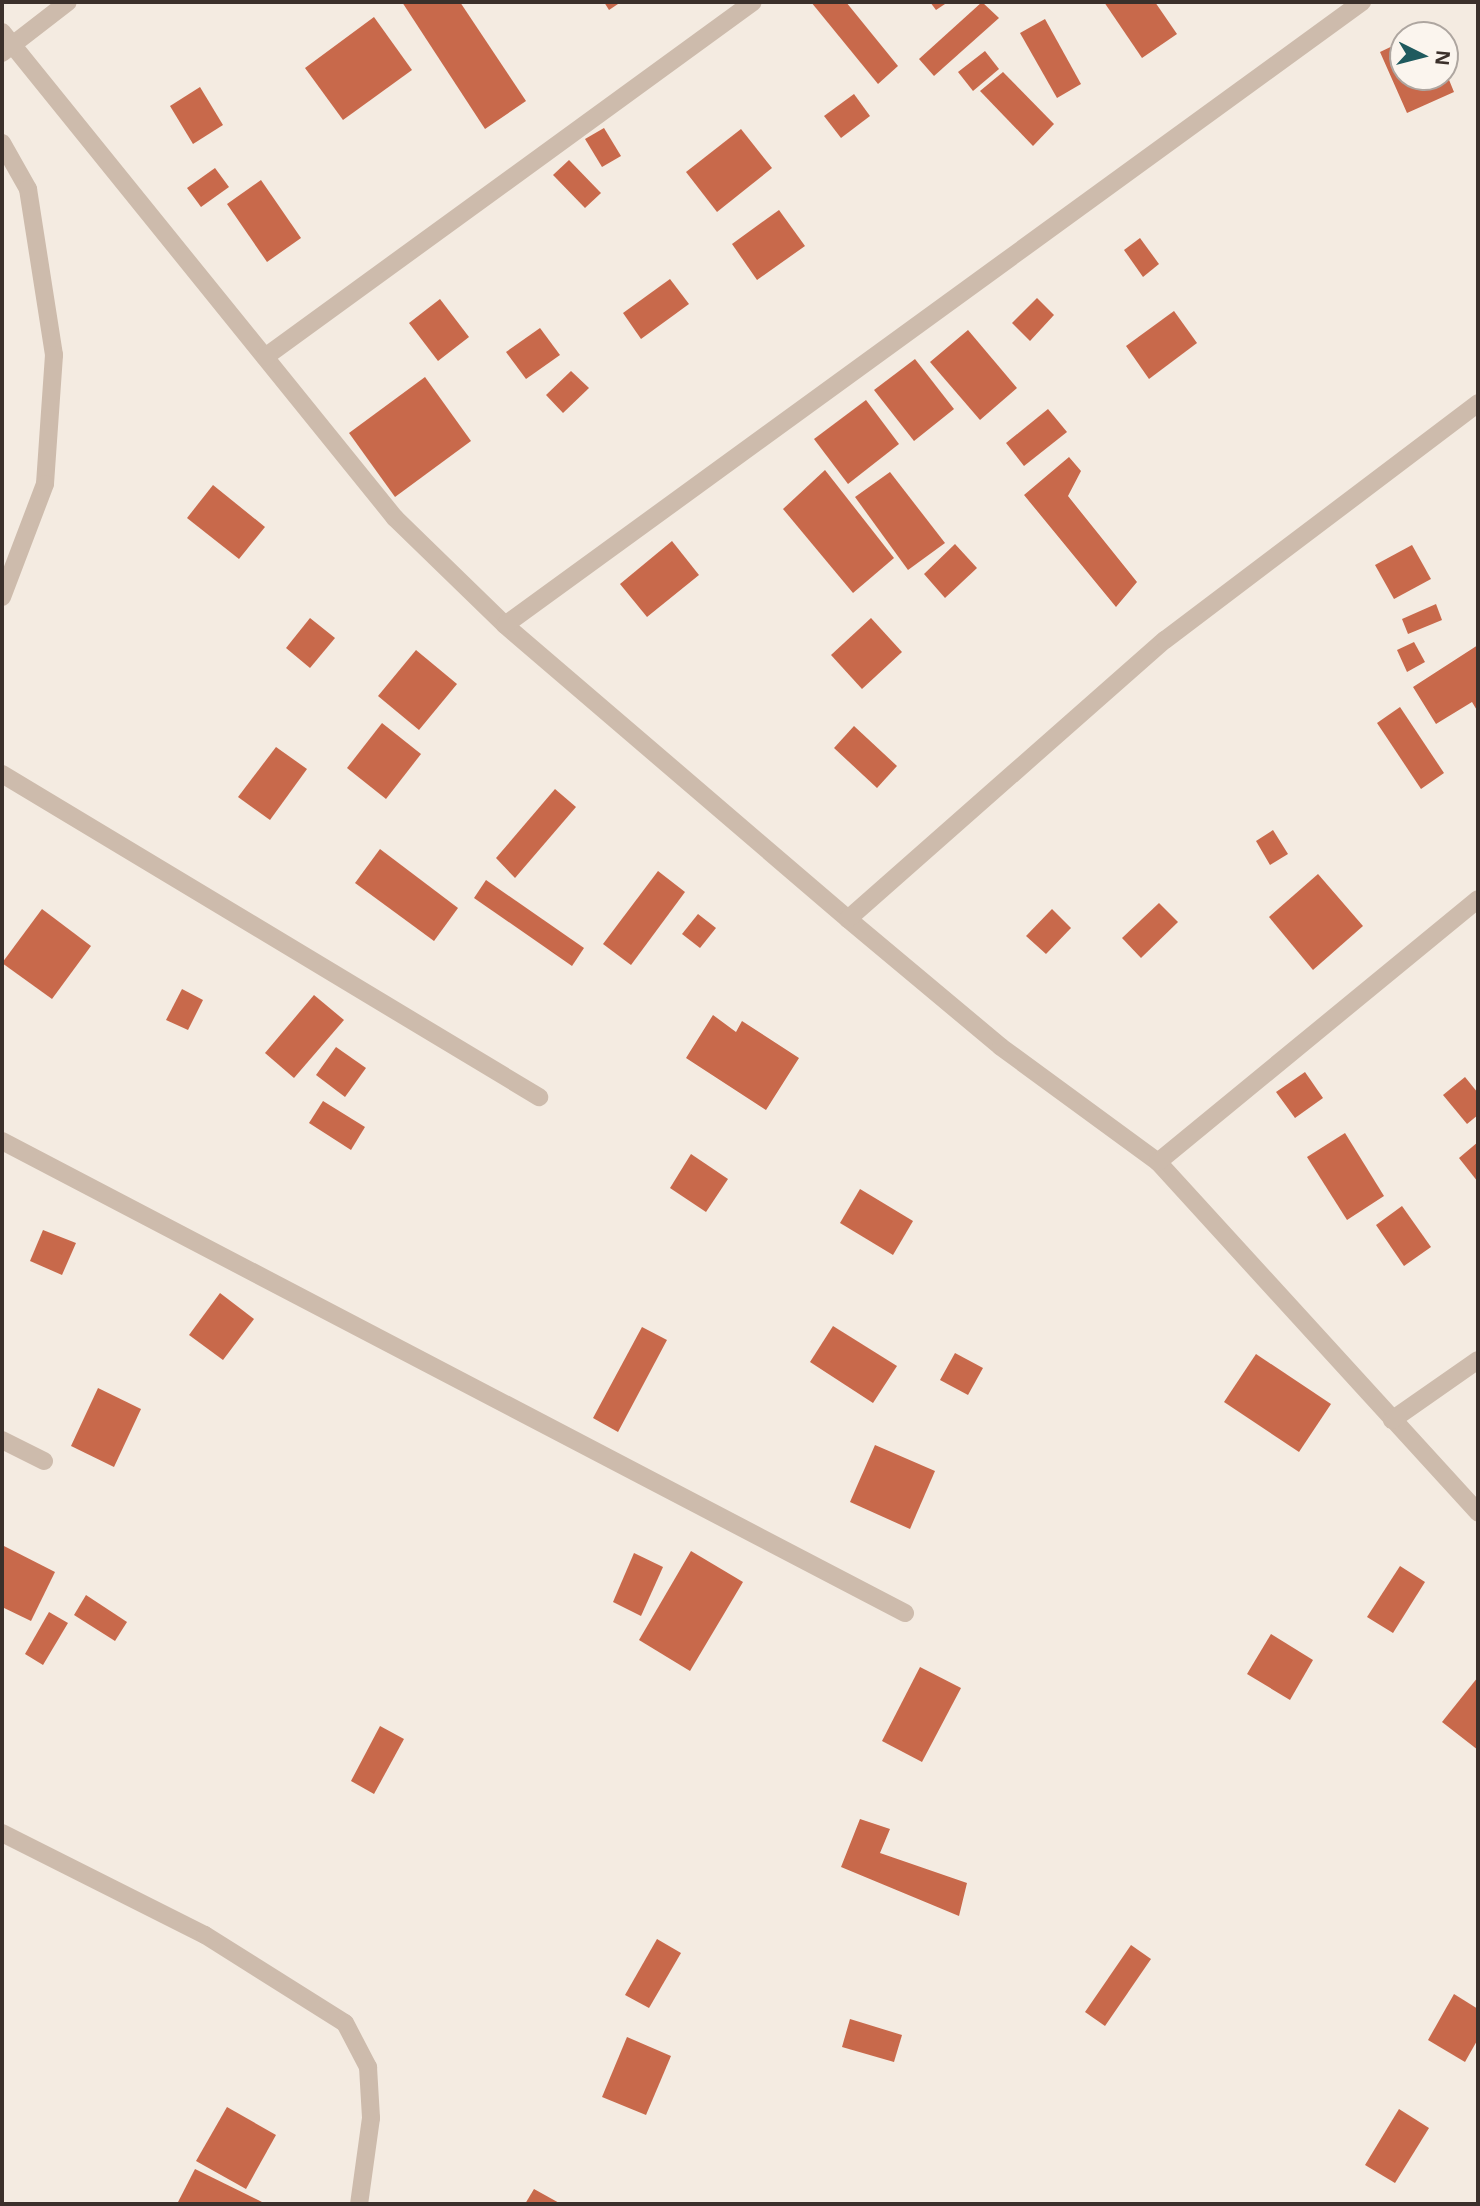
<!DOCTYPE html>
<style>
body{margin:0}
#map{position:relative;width:1480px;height:2206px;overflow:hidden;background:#f4ebe1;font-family:"Noto Sans",sans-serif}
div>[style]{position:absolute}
.building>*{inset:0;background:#c8694b}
.minor>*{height:18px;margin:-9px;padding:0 9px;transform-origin:9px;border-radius:9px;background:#cdbbac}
span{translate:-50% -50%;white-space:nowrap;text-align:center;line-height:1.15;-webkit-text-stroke:5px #fbf5ee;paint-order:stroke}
.frame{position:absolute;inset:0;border:4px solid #3b302b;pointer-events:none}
.north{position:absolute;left:1389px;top:21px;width:70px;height:70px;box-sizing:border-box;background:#fbf5ee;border:2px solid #aea6a0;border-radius:50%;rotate:96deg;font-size:19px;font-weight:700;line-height:28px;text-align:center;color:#3b302b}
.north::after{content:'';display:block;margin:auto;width:24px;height:32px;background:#1f5a5e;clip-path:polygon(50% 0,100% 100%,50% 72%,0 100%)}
</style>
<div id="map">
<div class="building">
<i style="clip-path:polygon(402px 2px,460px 2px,526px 101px,485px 129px)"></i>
<i style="clip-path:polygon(604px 2px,621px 2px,609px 10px)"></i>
<i style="clip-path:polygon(811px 2px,846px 2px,898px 66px,878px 84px)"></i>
<i style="clip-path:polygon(930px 2px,948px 2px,936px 10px)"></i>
<i style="clip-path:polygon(982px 2px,999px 18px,934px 76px,919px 59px)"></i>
<i style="clip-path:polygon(1104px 2px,1155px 2px,1177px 34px,1142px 58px)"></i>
<i style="clip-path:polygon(374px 17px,412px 70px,343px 120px,305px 68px)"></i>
<i style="clip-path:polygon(1045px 19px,1081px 84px,1057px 98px,1020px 33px)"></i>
<i style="clip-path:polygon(1403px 41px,1403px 77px,1445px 77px,1445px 70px,1454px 92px,1407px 113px,1380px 52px)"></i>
<i style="clip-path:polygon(985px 51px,999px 69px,973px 91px,958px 72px)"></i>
<i style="clip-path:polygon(1003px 72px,1054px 124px,1033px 146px,980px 91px)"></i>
<i style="clip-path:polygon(200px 87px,223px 125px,193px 144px,170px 106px)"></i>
<i style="clip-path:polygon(854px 94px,870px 116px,841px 138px,824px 116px)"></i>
<i style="clip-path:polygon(604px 128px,621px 156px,602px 167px,585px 139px)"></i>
<i style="clip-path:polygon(741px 129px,772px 168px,717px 212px,686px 172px)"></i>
<i style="clip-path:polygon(569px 160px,601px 193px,585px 208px,553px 175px)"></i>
<i style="clip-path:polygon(215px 168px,229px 187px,201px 207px,187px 188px)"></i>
<i style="clip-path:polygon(261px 180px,301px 238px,267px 262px,227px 204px)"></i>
<i style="clip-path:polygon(779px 210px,805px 246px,757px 280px,732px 244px)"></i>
<i style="clip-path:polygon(1140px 238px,1159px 264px,1143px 277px,1124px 250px)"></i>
<i style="clip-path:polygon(670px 279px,689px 304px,641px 339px,623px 313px)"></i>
<i style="clip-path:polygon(1037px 298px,1054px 315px,1030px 341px,1012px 323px)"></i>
<i style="clip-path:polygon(440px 299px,469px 337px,438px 361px,409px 323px)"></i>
<i style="clip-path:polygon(1174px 311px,1197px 343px,1149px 379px,1126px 346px)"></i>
<i style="clip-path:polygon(540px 328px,560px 355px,526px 379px,506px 352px)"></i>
<i style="clip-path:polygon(968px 330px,1017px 388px,980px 420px,930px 362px)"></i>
<i style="clip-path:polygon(915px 359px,954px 409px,914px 441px,874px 390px)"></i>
<i style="clip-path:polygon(571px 371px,589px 388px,563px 413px,546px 395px)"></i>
<i style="clip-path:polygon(425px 377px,471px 441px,395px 497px,349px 433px)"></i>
<i style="clip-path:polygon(866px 400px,899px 444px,848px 484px,814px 439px)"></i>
<i style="clip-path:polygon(1048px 409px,1067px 432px,1024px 466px,1006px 443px)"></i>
<i style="clip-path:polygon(1069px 457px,1081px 471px,1068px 496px,1137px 582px,1116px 607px,1024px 495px)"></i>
<i style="clip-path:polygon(825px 470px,894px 558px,853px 593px,783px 509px)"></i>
<i style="clip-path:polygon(890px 472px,945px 543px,908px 570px,855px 497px)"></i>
<i style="clip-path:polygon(213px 485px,265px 527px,239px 559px,187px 518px)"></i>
<i style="clip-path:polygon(672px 541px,699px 575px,647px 617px,620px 584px)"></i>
<i style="clip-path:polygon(955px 544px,977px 568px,945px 598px,924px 574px)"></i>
<i style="clip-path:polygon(1412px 545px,1431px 579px,1394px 599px,1375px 565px)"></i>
<i style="clip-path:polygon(1436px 604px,1442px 620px,1408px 634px,1402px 619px)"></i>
<i style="clip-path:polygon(310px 618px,335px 638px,310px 668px,286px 648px)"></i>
<i style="clip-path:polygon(871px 618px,902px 652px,862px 689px,831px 655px)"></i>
<i style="clip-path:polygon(1414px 642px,1425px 662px,1407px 672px,1397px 650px)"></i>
<i style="clip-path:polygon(1478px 645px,1478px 712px,1472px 702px,1436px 724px,1413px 687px)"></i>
<i style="clip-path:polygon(416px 650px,457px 684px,419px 730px,378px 696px)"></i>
<i style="clip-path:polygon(1400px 707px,1444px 773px,1421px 789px,1377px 723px)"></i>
<i style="clip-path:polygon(382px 723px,421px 754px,386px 799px,347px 768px)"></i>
<i style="clip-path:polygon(854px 726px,897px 766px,877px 788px,834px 748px)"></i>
<i style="clip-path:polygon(276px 747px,307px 769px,270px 820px,238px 797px)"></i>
<i style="clip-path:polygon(555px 789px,576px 807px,515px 878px,496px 858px)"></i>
<i style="clip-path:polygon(1273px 830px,1288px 854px,1270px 865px,1256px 841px)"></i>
<i style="clip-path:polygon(380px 849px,458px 908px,434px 941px,355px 883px)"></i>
<i style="clip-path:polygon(658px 871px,685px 892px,631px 965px,603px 944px)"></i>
<i style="clip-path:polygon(1318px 874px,1363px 926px,1313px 970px,1269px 917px)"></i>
<i style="clip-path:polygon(486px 880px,584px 948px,572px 966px,474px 898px)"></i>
<i style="clip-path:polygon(1159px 903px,1178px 922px,1141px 958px,1122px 938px)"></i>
<i style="clip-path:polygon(42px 909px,91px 946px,52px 999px,2px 963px)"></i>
<i style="clip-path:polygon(1052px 909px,1071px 928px,1046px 954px,1026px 936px)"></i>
<i style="clip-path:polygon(698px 914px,716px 928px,700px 948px,682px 934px)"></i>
<i style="clip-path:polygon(182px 989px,203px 1000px,188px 1030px,166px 1020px)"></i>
<i style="clip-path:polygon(314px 995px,344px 1020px,294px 1078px,265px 1053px)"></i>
<i style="clip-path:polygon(713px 1015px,736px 1032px,742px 1021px,799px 1058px,766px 1110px,686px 1058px)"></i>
<i style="clip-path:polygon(336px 1047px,366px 1068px,345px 1097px,316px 1075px)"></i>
<i style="clip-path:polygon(1305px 1072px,1323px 1098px,1295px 1118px,1276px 1092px)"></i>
<i style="clip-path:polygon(1465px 1077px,1478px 1093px,1478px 1115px,1467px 1124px,1443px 1095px)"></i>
<i style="clip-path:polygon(323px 1101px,365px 1127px,351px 1150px,309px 1123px)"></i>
<i style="clip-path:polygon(1345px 1133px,1384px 1196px,1347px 1220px,1307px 1157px)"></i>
<i style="clip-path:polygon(1478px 1142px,1478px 1182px,1459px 1158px)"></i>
<i style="clip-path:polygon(691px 1154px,728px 1179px,706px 1212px,670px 1188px)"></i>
<i style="clip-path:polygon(860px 1189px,913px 1221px,893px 1255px,840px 1223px)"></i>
<i style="clip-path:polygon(1402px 1206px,1431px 1247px,1404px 1266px,1376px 1225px)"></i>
<i style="clip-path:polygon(43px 1230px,76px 1243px,62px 1275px,30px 1261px)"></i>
<i style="clip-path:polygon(220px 1293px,254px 1319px,223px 1360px,189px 1335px)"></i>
<i style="clip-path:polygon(833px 1326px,897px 1366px,873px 1403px,810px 1362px)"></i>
<i style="clip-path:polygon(642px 1327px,667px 1340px,618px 1432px,593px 1418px)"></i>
<i style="clip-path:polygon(955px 1353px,983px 1368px,968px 1395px,940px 1380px)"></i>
<i style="clip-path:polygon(1256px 1354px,1331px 1404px,1299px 1452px,1224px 1402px)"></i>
<i style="clip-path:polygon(98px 1388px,141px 1409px,114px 1467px,71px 1446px)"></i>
<i style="clip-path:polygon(875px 1445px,935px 1471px,910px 1529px,850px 1502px)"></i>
<i style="clip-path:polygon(2px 1545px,55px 1572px,31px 1621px,2px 1607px)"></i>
<i style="clip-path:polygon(691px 1551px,743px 1582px,690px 1671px,639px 1640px)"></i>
<i style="clip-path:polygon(634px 1553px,663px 1567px,641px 1616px,613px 1602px)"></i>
<i style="clip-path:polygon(1400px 1566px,1425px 1582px,1393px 1633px,1367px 1617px)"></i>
<i style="clip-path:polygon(86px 1595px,127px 1622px,115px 1641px,74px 1615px)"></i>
<i style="clip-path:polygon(49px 1612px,68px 1623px,43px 1665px,25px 1654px)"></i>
<i style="clip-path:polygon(1271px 1634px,1313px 1660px,1290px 1700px,1247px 1674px)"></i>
<i style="clip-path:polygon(920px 1667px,961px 1688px,922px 1762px,882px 1741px)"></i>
<i style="clip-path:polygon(1478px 1677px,1478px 1750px,1442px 1722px)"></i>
<i style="clip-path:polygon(380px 1726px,404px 1739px,374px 1794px,351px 1781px)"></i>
<i style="clip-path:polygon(860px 1819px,890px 1829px,880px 1853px,967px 1883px,959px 1916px,841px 1867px)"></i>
<i style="clip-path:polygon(657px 1939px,681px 1953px,649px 2008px,625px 1995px)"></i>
<i style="clip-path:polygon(1131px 1945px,1151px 1959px,1105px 2026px,1085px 2012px)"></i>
<i style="clip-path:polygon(1454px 1994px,1478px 2009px,1478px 2039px,1465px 2062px,1428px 2040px)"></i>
<i style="clip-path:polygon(850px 2019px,902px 2035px,894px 2062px,842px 2047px)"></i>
<i style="clip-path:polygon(627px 2037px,671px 2056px,646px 2115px,602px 2097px)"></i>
<i style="clip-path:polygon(227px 2107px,276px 2135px,246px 2189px,196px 2161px)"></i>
<i style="clip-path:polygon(1399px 2109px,1429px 2128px,1395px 2183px,1365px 2165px)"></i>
<i style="clip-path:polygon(195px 2169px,266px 2204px,177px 2204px)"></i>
<i style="clip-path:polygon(534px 2189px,561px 2204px,525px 2204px)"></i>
</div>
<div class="minor">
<i style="left:2px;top:32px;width:625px;rotate:51.04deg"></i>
<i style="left:395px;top:518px;width:153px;rotate:44.2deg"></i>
<i style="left:505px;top:625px;width:452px;rotate:40.6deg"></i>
<i style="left:848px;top:919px;width:199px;rotate:39.9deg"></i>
<i style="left:1001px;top:1047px;width:195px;rotate:36.2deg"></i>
<i style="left:1158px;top:1162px;width:475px;rotate:47.6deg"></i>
<i style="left:2px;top:53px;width:83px;rotate:-37.7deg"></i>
<i style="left:2px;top:143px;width:53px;rotate:60.5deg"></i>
<i style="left:28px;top:189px;width:168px;rotate:81.1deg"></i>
<i style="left:54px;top:355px;width:129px;rotate:94deg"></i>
<i style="left:45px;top:484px;width:121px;rotate:110.8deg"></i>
<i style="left:265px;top:357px;width:603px;rotate:-36.03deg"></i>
<i style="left:505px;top:625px;width:1060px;rotate:-36.02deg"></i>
<i style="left:2px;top:774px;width:627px;rotate:31.03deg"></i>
<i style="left:848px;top:919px;width:422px;rotate:-41.4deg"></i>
<i style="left:1165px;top:640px;width:393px;rotate:-37.1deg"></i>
<i style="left:2px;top:1141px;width:1019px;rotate:27.6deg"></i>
<i style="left:1158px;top:1162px;width:414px;rotate:-39.4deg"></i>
<i style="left:1392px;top:1420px;width:105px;rotate:-34.9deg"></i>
<i style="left:2px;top:1440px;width:47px;rotate:26.6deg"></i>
<i style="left:2px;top:1833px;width:227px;rotate:26.7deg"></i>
<i style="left:205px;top:1935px;width:165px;rotate:32.2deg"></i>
<i style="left:345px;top:2023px;width:50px;rotate:62.4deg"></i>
<i style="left:368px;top:2067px;width:51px;rotate:86.6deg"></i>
<i style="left:371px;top:2118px;width:87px;rotate:97.9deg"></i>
</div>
<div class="frame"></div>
<div class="north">N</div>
</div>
